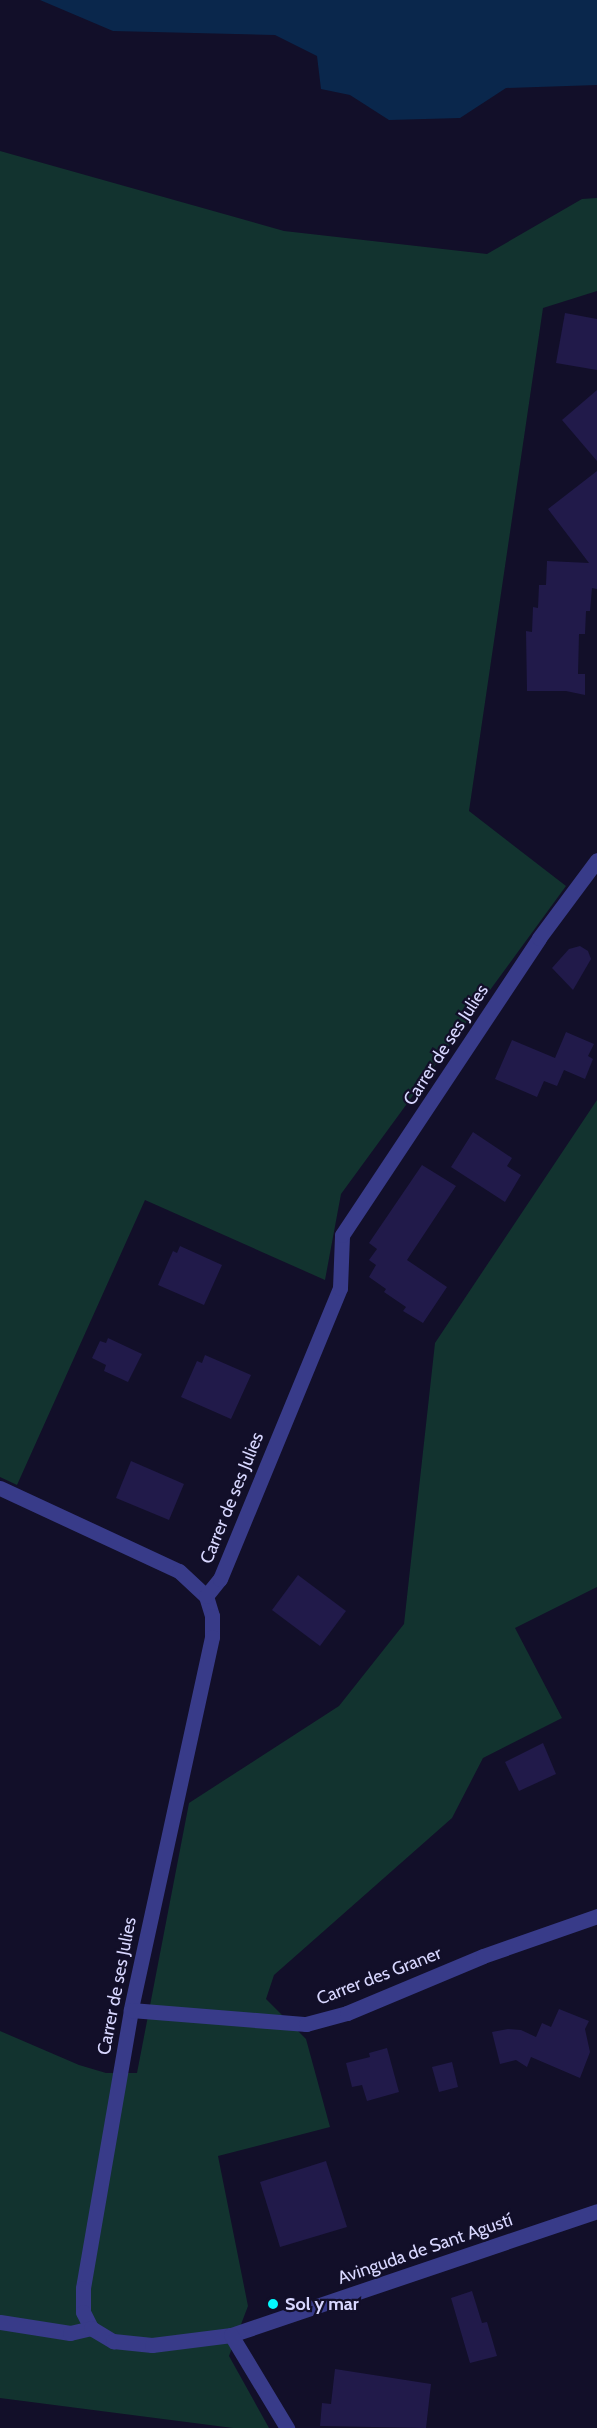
<!DOCTYPE html>
<meta charset="utf-8">
<style>
body{margin:0}
#map{position:relative;width:597px;height:2428px;overflow:hidden;background:#120f29;font-family:Cabin,sans-serif}
div>[style]{position:absolute}
.green>*{inset:0;background:#12332f}
.water>*{inset:0;background:#0a274c}
.building>*{inset:0;background:#211a4a}
.minor>*{height:15px;margin:-7.5px;padding:0 7.5px;transform-origin:7.5px;border-radius:7.5px;background:#383b89}
.dots>*{width:16px;height:16px;translate:-50% -50%;box-sizing:border-box;border:3px solid #120f29;border-radius:50%}
span{translate:-50% -50%;white-space:nowrap;text-align:center;line-height:1.15;-webkit-text-stroke:4.5px #120f29;paint-order:stroke}
.street-label{font-size:18px;color:#d8d7ff}
.poi-label{font-size:18px;color:#d8d7ff;font-weight:700}
.left{translate:0 -50%;text-align:left}
</style>
<div id="map">
<div class="green">
<i style="clip-path:polygon(0 151px,284px 231px,487px 254px,582px 199px,597px 198px,597px 291px,543px 308px,469px 811px,566px 886px,341px 1194px,325px 1280px,145px 1200px,17px 1485px,0 1477px)"></i>
<i style="clip-path:polygon(597px 1100px,597px 1587px,515px 1628px,562px 1718px,483px 1758px,452px 1818px,274px 1975px,266px 1999px,306px 2039px,330px 2127px,218px 2156px,248px 2306px,229px 2356px,269px 2428px,233px 2428px,0 2398px,0 2031px,79px 2065px,106px 2073px,137px 2073px,189px 1803px,339px 1706px,404px 1624px,435px 1343px)"></i>
</div>
<div class="water">
<i style="clip-path:polygon(40px 0,597px 0,597px 85px,506px 88px,460px 118px,389px 120px,350px 95px,321px 89px,317px 56px,275px 35px,113px 31px)"></i>
</div>
<div class="building">
<i style="clip-path:polygon(565px 313px,597px 319px,597px 370px,556px 363px)"></i>
<i style="clip-path:polygon(597px 390px,597px 461px,562px 420px)"></i>
<i style="clip-path:polygon(597px 471px,597px 589px,592px 588px,590px 611px,586px 611px,585px 634px,579px 634px,578px 674px,585px 674px,585px 695px,566px 691px,527px 691px,526px 631px,532px 632px,533px 607px,538px 608px,539px 585px,546px 585px,547px 561px,589px 563px,548px 509px)"></i>
<i style="clip-path:polygon(580px 946px,588px 951px,591px 959px,573px 990px,552px 968px,569px 949px)"></i>
<i style="clip-path:polygon(566px 1032px,594px 1044px,588px 1056px,593px 1059px,585px 1079px,564px 1070px,557px 1086px,544px 1081px,537px 1097px,495px 1079px,512px 1040px,555px 1058px)"></i>
<i style="clip-path:polygon(473px 1132px,512px 1158px,507px 1166px,521px 1175px,505px 1202px,451px 1167px)"></i>
<i style="clip-path:polygon(422px 1165px,456px 1186px,407px 1260px,447px 1287px,423px 1323px,403px 1311px,406px 1307px,384px 1292px,386px 1289px,369px 1277px,376px 1265px,369px 1260px,377px 1249px,369px 1243px)"></i>
<i style="clip-path:polygon(180px 1246px,222px 1265px,204px 1305px,158px 1285px,173px 1251px,177px 1253px)"></i>
<i style="clip-path:polygon(108px 1338px,142px 1354px,128px 1382px,104px 1371px,106px 1365px,92px 1358px,100px 1341px,106px 1343px)"></i>
<i style="clip-path:polygon(205px 1355px,251px 1375px,231px 1419px,181px 1397px,197px 1361px,202px 1363px)"></i>
<i style="clip-path:polygon(131px 1461px,184px 1484px,169px 1520px,116px 1498px)"></i>
<i style="clip-path:polygon(298px 1575px,346px 1611px,320px 1646px,272px 1610px)"></i>
<i style="clip-path:polygon(543px 1743px,556px 1774px,519px 1791px,505px 1762px)"></i>
<i style="clip-path:polygon(559px 2009px,589px 2021px,585px 2029px,590px 2052px,580px 2078px,531px 2057px,527px 2067px,516px 2060px,500px 2064px,492px 2032px,508px 2029px,521px 2030px,536px 2037px,542px 2023px,551px 2027px)"></i>
<i style="clip-path:polygon(387px 2048px,399px 2092px,367px 2101px,362px 2085px,352px 2087px,346px 2063px,370px 2057px,369px 2053px)"></i>
<i style="clip-path:polygon(452px 2062px,458px 2087px,439px 2092px,432px 2067px)"></i>
<i style="clip-path:polygon(326px 2161px,347px 2227px,280px 2247px,260px 2182px)"></i>
<i style="clip-path:polygon(472px 2291px,482px 2323px,487px 2322px,497px 2356px,470px 2363px,451px 2298px)"></i>
<i style="clip-path:polygon(335px 2369px,431px 2384px,426px 2428px,320px 2426px,322px 2403px,331px 2404px)"></i>
</div>
<div class="minor">
<i style="left:0;top:1488px;width:197px;rotate:24.9deg"></i>
<i style="left:179px;top:1571px;width:37px;rotate:43deg"></i>
<i style="left:206px;top:1596px;width:21px;rotate:73deg"></i>
<i style="left:212px;top:1616px;width:21px;rotate:90deg"></i>
<i style="left:212px;top:1637px;width:382px;rotate:102.3deg"></i>
<i style="left:131px;top:2010px;width:282px;rotate:99.8deg"></i>
<i style="left:83px;top:2288px;width:24px;rotate:90deg"></i>
<i style="left:83px;top:2312px;width:18px;rotate:63deg"></i>
<i style="left:206px;top:1596px;width:22px;rotate:-51deg"></i>
<i style="left:220px;top:1579px;width:315px;rotate:-67.6deg"></i>
<i style="left:340px;top:1288px;width:53px;rotate:-87.8deg"></i>
<i style="left:342px;top:1235px;width:356px;rotate:-56.4deg"></i>
<i style="left:539px;top:938px;width:97px;rotate:-53.4deg"></i>
<i style="left:131px;top:2010px;width:176px;rotate:4.6deg"></i>
<i style="left:306px;top:2024px;width:42px;rotate:-15deg"></i>
<i style="left:347px;top:2013px;width:147px;rotate:-22.7deg"></i>
<i style="left:483px;top:1956px;width:121px;rotate:-19.3deg"></i>
<i style="left:0;top:2322px;width:71px;rotate:8.9deg"></i>
<i style="left:70px;top:2333px;width:22px;rotate:-13deg"></i>
<i style="left:91px;top:2328px;width:26px;rotate:31deg"></i>
<i style="left:113px;top:2341px;width:39px;rotate:6deg"></i>
<i style="left:152px;top:2345px;width:80px;rotate:-7.2deg"></i>
<i style="left:231px;top:2335px;width:386px;rotate:-18.7deg"></i>
<i style="left:231px;top:2335px;width:109px;rotate:58.9deg"></i>
</div>
<div class="dots">
<i style="left:273px;top:2304px;background:#03f9ff"></i>
</div>
<div class="street-label">
<span style="left:446px;top:1045px;rotate:-57deg">Carrer de ses Julies</span>
<span style="left:232px;top:1498px;rotate:-68deg">Carrer de ses Julies</span>
<span style="left:379px;top:1976px;rotate:-21deg">Carrer des Graner</span>
<span style="left:117px;top:1986px;rotate:-79deg">Carrer de ses Julies</span>
<span style="left:425px;top:2249px;rotate:-19deg">Avinguda de Sant Agustí</span>
</div>
<div class="poi-label">
<span class="left" style="left:285px;top:2304px">Sol y mar</span>
</div>
</div>
